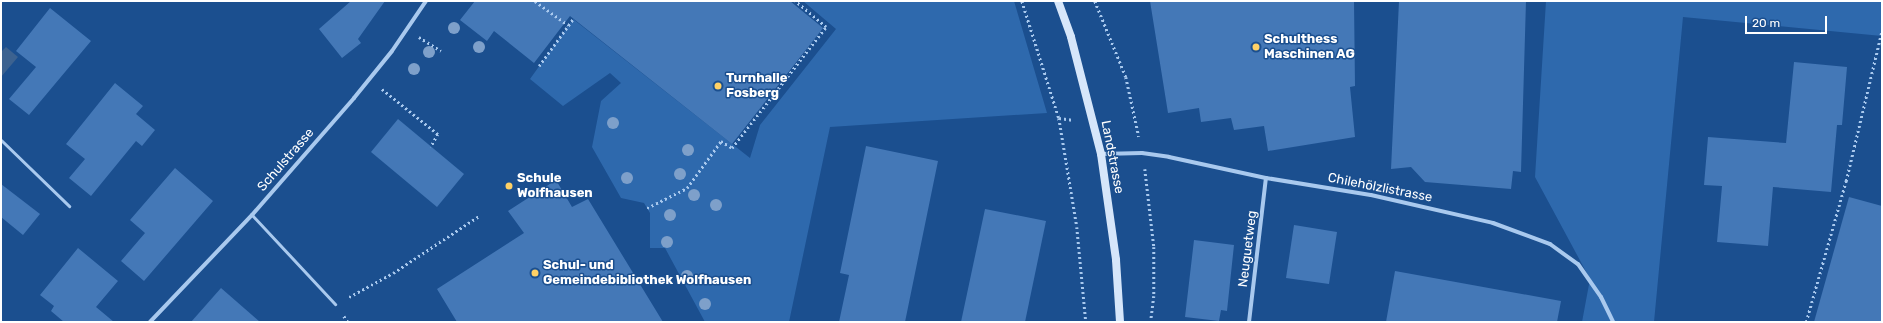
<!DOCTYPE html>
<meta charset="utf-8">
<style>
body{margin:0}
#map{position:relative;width:1883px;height:323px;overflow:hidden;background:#1b4f8f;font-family:Rubik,sans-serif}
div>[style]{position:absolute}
.green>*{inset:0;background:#2e69ad}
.water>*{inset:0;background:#3c6290}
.building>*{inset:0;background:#4478b7}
.path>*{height:2.5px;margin-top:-1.25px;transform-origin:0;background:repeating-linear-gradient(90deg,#a9c9ee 0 2px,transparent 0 5px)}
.service>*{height:3px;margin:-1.5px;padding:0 1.5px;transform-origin:1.5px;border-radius:1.5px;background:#a9c9ee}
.minor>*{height:4px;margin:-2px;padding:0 2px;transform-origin:2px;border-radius:2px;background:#a9c9ee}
.secondary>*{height:8px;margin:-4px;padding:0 4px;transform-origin:4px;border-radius:4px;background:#d6e6fa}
.trees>*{width:12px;height:12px;margin:-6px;border-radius:50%;background:#7ea0ca}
.dots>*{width:11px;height:11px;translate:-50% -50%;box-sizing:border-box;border:2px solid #1b4f8f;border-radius:50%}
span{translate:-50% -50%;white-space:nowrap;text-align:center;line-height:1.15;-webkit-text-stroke:3px #1b4f8f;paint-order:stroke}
.poi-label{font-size:13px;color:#fff;font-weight:700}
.left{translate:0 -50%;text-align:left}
.street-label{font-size:13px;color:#fff}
.frame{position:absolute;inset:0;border:2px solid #fff;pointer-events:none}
.scale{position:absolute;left:1745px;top:16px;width:82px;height:18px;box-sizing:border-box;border:2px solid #fff;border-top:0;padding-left:5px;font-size:12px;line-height:14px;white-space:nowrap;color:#fff;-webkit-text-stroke:3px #1b4f8f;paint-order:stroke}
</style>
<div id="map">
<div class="green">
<i style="clip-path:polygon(803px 1px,1014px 1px,1047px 113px,830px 127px,789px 322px,705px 322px,665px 248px,650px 248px,650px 213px,644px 203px,621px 198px,592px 147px,601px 101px,621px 83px,610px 73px,563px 106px,530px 79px,573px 19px,750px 158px,760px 125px,836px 29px)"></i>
<i style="clip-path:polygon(1546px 1px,1882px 1px,1882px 36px,1683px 17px,1654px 322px,1582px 322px,1590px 279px,1535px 177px)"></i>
</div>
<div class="water">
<i style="clip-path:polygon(6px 47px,18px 57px,1px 77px,1px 52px)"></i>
</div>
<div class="building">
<i style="clip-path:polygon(351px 1px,385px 1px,358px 39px,361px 43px,342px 58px,319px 29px)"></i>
<i style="clip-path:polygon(475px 1px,790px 1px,823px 28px,732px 144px,570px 16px,534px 63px,494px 31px,487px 41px,460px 20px)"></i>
<i style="clip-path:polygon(1150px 1px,1354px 1px,1355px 86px,1350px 87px,1355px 137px,1268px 151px,1264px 126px,1234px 130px,1231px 118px,1201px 122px,1199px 108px,1168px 113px)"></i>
<i style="clip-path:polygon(1399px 1px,1526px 1px,1521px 172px,1513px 171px,1511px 189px,1425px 182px,1411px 167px,1391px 169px)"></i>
<i style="clip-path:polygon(50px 8px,91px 41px,29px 115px,9px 99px,36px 67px,16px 51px)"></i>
<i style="clip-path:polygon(1794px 62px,1847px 67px,1842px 125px,1837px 125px,1831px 192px,1773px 187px,1768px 246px,1717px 242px,1722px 186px,1704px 185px,1708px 137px,1786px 143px)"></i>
<i style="clip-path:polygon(115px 83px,143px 106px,136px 114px,155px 130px,142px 146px,136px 141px,91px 196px,69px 178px,85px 159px,66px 144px)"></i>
<i style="clip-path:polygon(398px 119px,464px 174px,437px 207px,371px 152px)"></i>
<i style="clip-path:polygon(866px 146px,938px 161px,905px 322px,839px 322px,849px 275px,840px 273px)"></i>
<i style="clip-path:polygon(175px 168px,213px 201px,144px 281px,121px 261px,145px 233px,130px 220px)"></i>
<i style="clip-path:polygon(556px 180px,572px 207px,588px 199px,663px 322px,457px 322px,437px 289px,524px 233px,508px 211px)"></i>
<i style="clip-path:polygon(1px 184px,40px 214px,23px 235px,1px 217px)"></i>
<i style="clip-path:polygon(1849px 197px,1882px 206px,1882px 322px,1814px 322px)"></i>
<i style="clip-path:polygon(985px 209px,1046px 221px,1025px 322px,961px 322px)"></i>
<i style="clip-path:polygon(1294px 225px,1337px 232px,1329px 284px,1286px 278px)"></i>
<i style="clip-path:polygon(1194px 240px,1234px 245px,1227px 311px,1221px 310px,1219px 321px,1185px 317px)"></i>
<i style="clip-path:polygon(78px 248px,118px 281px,96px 307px,114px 322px,64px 322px,51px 311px,54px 306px,40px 295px)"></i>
<i style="clip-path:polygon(1395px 271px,1561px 301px,1557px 322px,1386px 322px)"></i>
<i style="clip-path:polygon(221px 288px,260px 322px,191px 322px)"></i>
</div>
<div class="path">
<i style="left:535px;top:1px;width:41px;rotate:36deg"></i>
<i style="left:1022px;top:1px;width:123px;rotate:72.5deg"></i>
<i style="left:1059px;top:118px;width:110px;rotate:80.6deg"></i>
<i style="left:1077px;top:227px;width:95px;rotate:84.6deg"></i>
<i style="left:1095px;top:1px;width:82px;rotate:67.8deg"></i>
<i style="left:1126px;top:77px;width:61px;rotate:77.8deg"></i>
<i style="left:419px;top:37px;width:26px;rotate:32deg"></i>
<i style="left:539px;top:66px;width:58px;rotate:-54.1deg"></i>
<i style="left:382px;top:89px;width:72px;rotate:38.8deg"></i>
<i style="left:438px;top:134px;width:15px;rotate:118deg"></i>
<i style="left:1059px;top:118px;width:15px;rotate:8deg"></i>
<i style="left:1145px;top:169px;width:79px;rotate:83.4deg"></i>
<i style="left:1154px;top:247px;width:49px;rotate:90deg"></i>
<i style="left:1154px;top:296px;width:26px;rotate:97deg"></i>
<i style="left:647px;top:208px;width:45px;rotate:-26.6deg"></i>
<i style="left:687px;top:188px;width:58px;rotate:-54.1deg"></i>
<i style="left:721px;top:141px;width:13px;rotate:32deg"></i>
<i style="left:732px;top:148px;width:153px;rotate:-52.2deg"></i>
<i style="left:826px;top:27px;width:40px;rotate:-140deg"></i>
<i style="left:349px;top:297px;width:50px;rotate:-28.6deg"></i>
<i style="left:393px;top:273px;width:103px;rotate:-33.5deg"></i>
<i style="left:344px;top:316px;width:7px;rotate:56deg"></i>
<i style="left:1806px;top:322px;width:147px;rotate:-74.2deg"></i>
<i style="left:1846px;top:181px;width:155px;rotate:-76.6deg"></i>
</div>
<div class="service">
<i style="left:1px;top:140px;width:95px;rotate:44.1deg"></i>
<i style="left:252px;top:215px;width:122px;rotate:47deg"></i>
</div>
<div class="minor">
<i style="left:1101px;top:154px;width:41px;rotate:-1.4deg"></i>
<i style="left:1142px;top:153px;width:27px;rotate:8deg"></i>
<i style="left:1169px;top:157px;width:99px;rotate:12.2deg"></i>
<i style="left:1266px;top:178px;width:106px;rotate:9.2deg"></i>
<i style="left:1371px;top:195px;width:125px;rotate:12.9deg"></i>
<i style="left:1493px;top:223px;width:61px;rotate:20.2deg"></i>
<i style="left:1550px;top:244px;width:34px;rotate:36deg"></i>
<i style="left:1578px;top:264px;width:40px;rotate:55.1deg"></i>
<i style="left:1601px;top:297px;width:28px;rotate:64deg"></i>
<i style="left:150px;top:322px;width:148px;rotate:-46.4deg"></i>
<i style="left:252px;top:215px;width:155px;rotate:-48.9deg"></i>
<i style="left:354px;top:98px;width:60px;rotate:-51deg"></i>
<i style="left:392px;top:51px;width:60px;rotate:-55.8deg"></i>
<i style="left:1249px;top:322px;width:145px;rotate:-83.3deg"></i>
</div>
<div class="secondary">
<i style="left:1058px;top:1px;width:38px;rotate:70deg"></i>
<i style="left:1071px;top:37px;width:121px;rotate:75.6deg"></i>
<i style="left:1101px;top:154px;width:107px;rotate:81.9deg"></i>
<i style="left:1116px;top:260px;width:62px;rotate:86.3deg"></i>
</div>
<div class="trees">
<i style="left:454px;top:28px"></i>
<i style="left:479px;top:47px"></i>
<i style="left:429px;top:52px"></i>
<i style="left:414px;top:69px"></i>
<i style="left:613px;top:123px"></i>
<i style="left:688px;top:150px"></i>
<i style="left:680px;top:174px"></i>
<i style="left:627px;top:178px"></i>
<i style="left:694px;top:195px"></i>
<i style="left:716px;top:205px"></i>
<i style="left:670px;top:215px"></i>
<i style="left:667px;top:242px"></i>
<i style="left:687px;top:276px"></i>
<i style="left:705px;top:304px"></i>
</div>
<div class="dots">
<i style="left:1256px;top:47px;background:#ffd166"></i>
<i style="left:718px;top:86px;background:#ffd166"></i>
<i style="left:509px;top:186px;background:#ffd166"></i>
<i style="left:535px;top:273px;background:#ffd166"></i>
</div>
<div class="poi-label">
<span class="left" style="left:1264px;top:47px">Schulthess<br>Maschinen AG</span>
<span class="left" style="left:726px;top:86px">Turnhalle<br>Fosberg</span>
<span class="left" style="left:517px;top:186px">Schule<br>Wolfhausen</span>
<span class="left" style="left:543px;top:273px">Schul- und<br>Gemeindebibliothek Wolfhausen</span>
</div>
<div class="street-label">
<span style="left:1112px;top:157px;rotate:79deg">Landstrasse</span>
<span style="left:286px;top:160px;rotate:-49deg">Schulstrasse</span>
<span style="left:1380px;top:188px;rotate:11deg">Chilehölzlistrasse</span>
<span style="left:1248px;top:249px;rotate:-83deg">Neuguetweg</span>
</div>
<div class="frame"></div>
<div class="scale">20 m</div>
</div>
